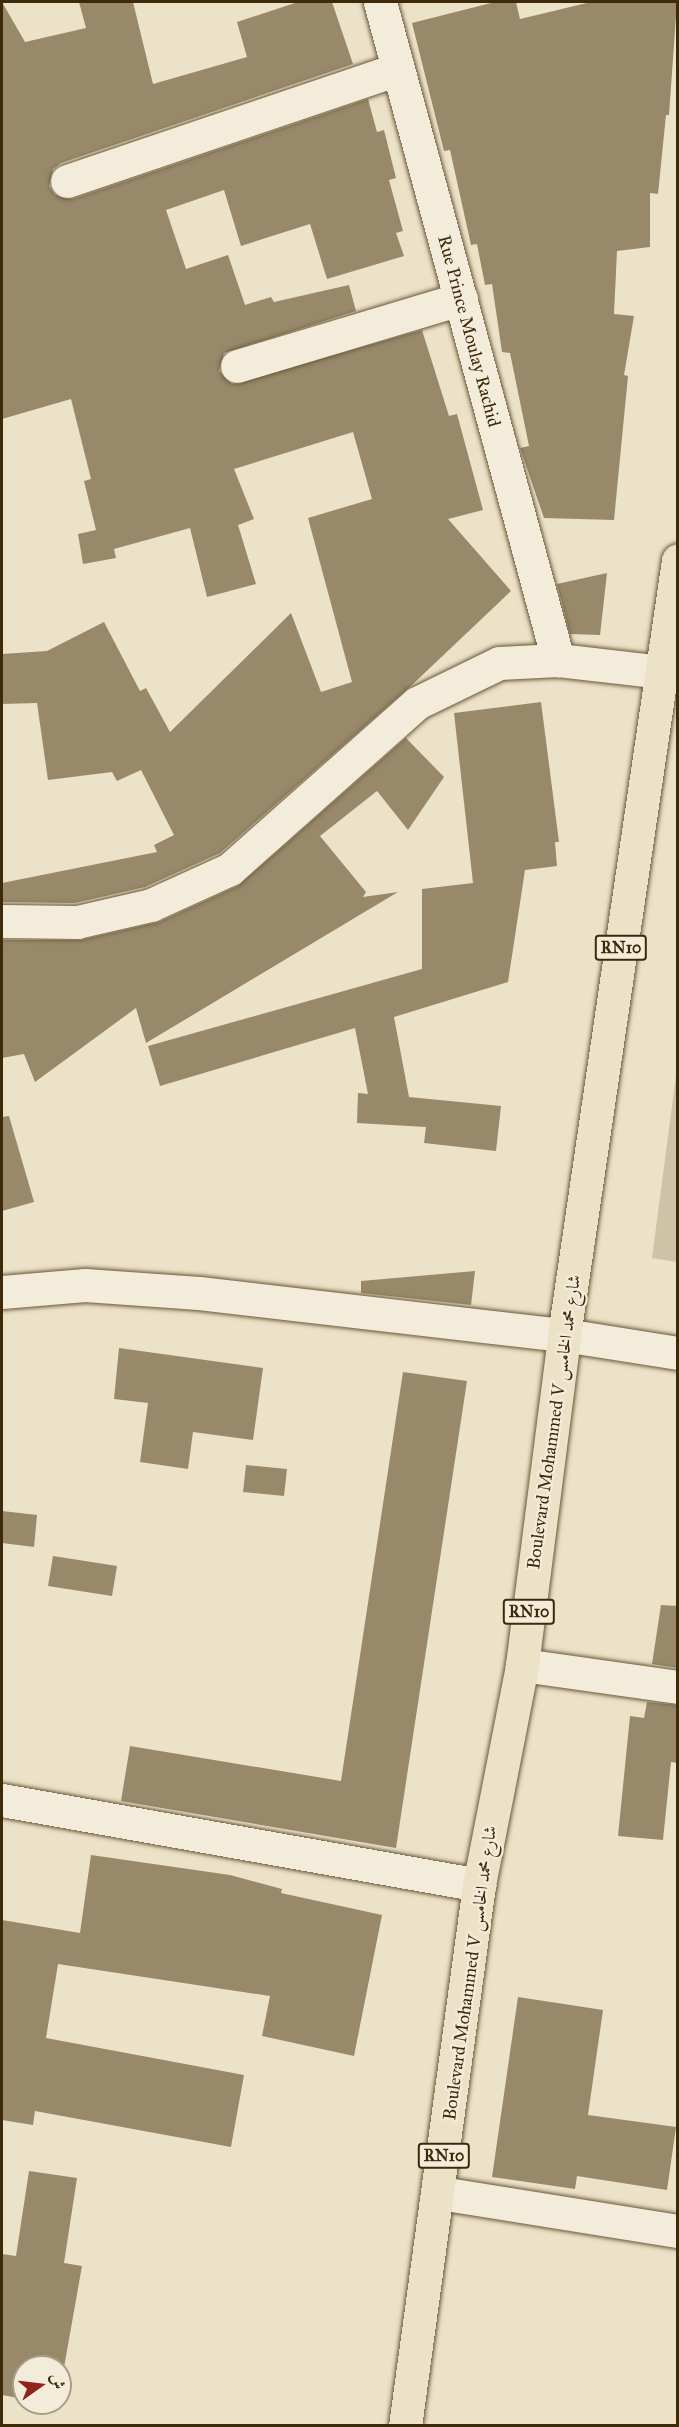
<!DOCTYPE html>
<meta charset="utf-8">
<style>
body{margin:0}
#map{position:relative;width:679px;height:2427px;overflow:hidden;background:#ece2c7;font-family:"IM FELL Great Primer",Amiri,serif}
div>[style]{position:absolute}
.green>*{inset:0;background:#cec3a7}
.building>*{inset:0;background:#98896b}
.roads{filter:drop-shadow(0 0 2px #6a5738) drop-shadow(0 0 2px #6a5738)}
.minor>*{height:33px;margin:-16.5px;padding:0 16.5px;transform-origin:16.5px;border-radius:16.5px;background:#f3ecdb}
.major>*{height:33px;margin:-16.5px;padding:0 16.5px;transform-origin:16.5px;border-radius:16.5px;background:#ece2c7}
span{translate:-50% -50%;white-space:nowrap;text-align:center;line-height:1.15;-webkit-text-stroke:4.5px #f3ecdb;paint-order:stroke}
.shield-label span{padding:2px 4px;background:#f3ecdb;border:2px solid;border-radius:4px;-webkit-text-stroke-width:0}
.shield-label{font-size:16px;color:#3e2908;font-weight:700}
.street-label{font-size:18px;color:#3e2908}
.frame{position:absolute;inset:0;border:3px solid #3e2908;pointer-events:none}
.north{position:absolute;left:12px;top:2355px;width:60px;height:60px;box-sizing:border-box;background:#f3ecdb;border:2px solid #ab9e87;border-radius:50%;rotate:76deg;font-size:16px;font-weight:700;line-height:24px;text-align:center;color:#3e2908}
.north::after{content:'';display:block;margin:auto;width:21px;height:27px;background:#8f2418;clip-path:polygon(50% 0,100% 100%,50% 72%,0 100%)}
</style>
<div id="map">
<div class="green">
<i style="clip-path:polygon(677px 1068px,678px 1262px,677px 1262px,652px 1258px)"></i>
</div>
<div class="building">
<i style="clip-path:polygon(2px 2px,25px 42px,86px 28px,79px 2px,133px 2px,153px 84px,247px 57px,237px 22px,298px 2px,332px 2px,353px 64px,61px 163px,53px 169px,49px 186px,55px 195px,73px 199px,368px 99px,377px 132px,384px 130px,396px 178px,389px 180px,403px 231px,396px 233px,404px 256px,327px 279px,310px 224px,241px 246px,224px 190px,166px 210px,186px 269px,228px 255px,245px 305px,271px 297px,274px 302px,349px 285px,356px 311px,224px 353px,219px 371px,232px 384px,422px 330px,449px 416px,457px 414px,483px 510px,448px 519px,511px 591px,413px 684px,220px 853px,145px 887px,75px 903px,2px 902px,2px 883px,157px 852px,154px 845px,174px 835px,141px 770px,117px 781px,112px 772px,48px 780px,37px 703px,2px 704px,2px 654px,47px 651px,104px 622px,140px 691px,146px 688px,170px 732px,291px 613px,321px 692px,352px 682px,308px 518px,372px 499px,353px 432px,234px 469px,254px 519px,238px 525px,256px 584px,207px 597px,190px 528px,114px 549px,116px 558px,83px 564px,78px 534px,96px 530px,84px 481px,91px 479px,71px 399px,2px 419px)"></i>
<i style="clip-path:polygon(495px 2px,516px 2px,520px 19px,591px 2px,677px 2px,669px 115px,666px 115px,658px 194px,650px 193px,650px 247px,617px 251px,614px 314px,634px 316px,624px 375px,628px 376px,614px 520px,544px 518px,520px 448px,529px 446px,510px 353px,502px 352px,492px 284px,485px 285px,477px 244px,471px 245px,450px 150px,444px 151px,412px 23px)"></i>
<i style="clip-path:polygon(607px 573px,600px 635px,570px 634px,557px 584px)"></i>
<i style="clip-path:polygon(541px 702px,559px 842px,555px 842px,557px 866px,525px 870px,508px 982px,394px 1017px,409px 1097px,501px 1106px,496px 1151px,424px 1143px,426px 1127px,357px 1123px,358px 1093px,368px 1094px,355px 1028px,160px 1086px,148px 1046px,422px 969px,422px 889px,473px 883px,454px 713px)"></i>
<i style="clip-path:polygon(406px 738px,444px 777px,408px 830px,377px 791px,320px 836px,366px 892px,363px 897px,398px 892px,146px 1043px,136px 1008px,35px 1082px,24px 1054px,2px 1058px,2px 940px,81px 940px,159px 922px,238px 886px)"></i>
<i style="clip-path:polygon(9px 1116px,34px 1202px,2px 1211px,2px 1117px)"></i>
<i style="clip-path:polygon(475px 1271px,471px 1305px,361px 1293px,361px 1281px)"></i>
<i style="clip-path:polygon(119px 1348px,263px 1368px,253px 1440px,193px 1432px,188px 1469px,140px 1462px,148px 1403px,114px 1399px)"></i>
<i style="clip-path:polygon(403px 1372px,467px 1381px,396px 1848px,121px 1801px,130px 1746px,341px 1781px)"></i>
<i style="clip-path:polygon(246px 1465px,287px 1469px,284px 1496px,243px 1492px)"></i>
<i style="clip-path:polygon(2px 1511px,37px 1515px,34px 1547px,2px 1543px)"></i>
<i style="clip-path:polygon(53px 1556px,117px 1566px,112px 1596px,48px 1586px)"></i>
<i style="clip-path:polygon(661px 1605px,678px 1606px,678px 1668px,652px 1664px)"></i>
<i style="clip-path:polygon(647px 1702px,678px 1705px,678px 1763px,671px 1762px,663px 1840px,618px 1836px,630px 1716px,644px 1718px)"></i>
<i style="clip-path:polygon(91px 1855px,230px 1875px,282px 1889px,281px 1893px,382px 1915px,354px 2056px,262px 2036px,270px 1996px,58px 1964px,46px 2038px,244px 2075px,231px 2147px,35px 2111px,33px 2125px,2px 2120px,2px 1920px,80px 1933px)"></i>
<i style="clip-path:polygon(518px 1997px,603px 2010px,588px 2115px,676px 2127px,667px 2190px,577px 2176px,575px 2189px,492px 2177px)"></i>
<i style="clip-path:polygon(29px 2171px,77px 2178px,64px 2263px,82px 2266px,60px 2390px,60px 2367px,24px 2367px,24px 2399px,2px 2395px,2px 2254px,16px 2256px)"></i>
</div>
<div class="roads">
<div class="minor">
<i style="left:380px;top:2px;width:682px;rotate:74.86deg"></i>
<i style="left:67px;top:181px;width:349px;rotate:-18.7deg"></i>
<i style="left:237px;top:366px;width:234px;rotate:-16.7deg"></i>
<i style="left:2px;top:921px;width:75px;rotate:0.8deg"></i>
<i style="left:77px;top:922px;width:76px;rotate:-12.9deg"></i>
<i style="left:151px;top:905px;width:87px;rotate:-24.5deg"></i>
<i style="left:230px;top:869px;width:250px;rotate:-41.6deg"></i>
<i style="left:417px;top:703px;width:91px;rotate:-26deg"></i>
<i style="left:499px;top:663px;width:59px;rotate:-2.9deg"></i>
<i style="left:558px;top:660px;width:104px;rotate:6.6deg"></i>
<i style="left:2px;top:1292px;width:83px;rotate:-4.8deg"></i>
<i style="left:85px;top:1285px;width:114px;rotate:4deg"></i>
<i style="left:199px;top:1293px;width:367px;rotate:6.6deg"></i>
<i style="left:564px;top:1335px;width:115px;rotate:9deg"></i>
<i style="left:522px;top:1665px;width:158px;rotate:8deg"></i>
<i style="left:2px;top:1800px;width:485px;rotate:10.1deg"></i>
<i style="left:440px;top:2193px;width:241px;rotate:9.1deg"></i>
</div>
<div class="major">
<i style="left:405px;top:2426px;width:546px;rotate:-82.21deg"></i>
<i style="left:479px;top:1885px;width:224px;rotate:-78.9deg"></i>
<i style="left:522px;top:1665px;width:333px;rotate:-82.7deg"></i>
<i style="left:564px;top:1335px;width:783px;rotate:-81.63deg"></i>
</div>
</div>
<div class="shield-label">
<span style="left:621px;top:948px">RN10</span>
<span style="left:529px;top:1612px">RN10</span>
<span style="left:444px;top:2156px">RN10</span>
</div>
<div class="street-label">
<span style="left:469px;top:331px;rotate:75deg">Rue Prince Moulay Rachid</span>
<span style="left:554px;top:1422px;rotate:-82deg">Boulevard Mohammed V شارع محمد الخامس</span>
<span style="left:470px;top:1973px;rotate:-82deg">Boulevard Mohammed V شارع محمد الخامس</span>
</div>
<div class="frame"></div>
<div class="north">ش</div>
</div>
